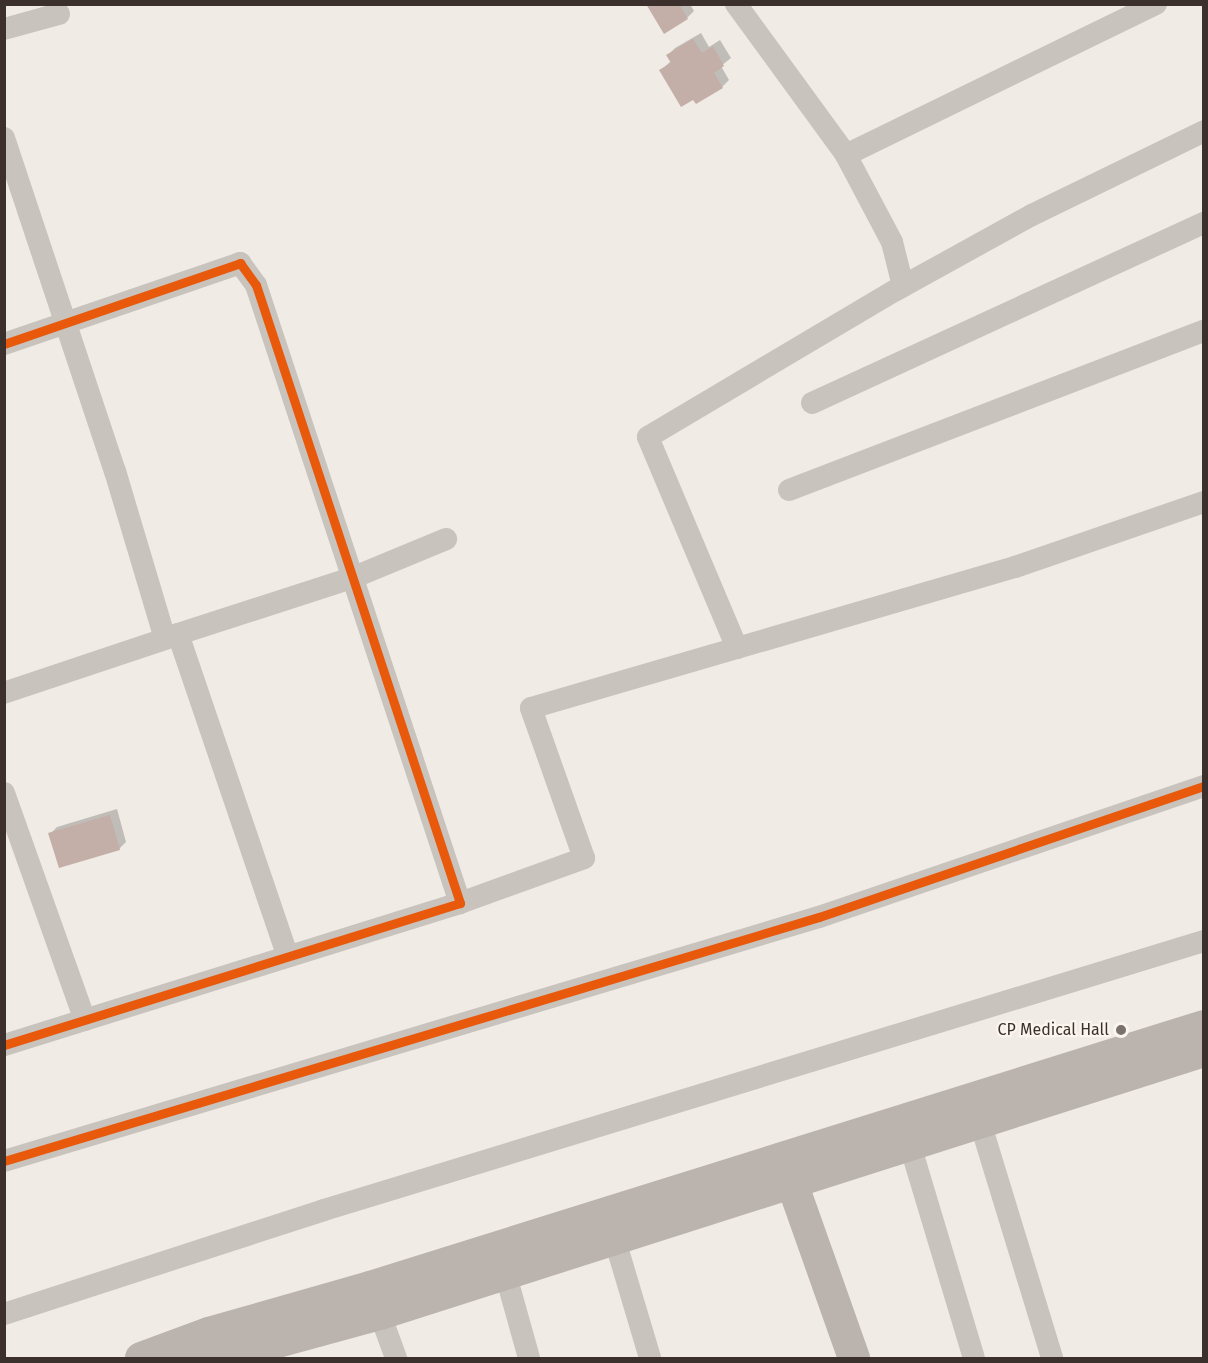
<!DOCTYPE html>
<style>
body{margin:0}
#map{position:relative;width:1208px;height:1363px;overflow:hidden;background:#f0ebe5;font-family:"Fira Sans",sans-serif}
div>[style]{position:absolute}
.shadow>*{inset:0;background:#0003}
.building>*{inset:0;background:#c3afa7}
.street>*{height:22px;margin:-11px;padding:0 11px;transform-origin:11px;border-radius:11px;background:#c9c3be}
.secondary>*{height:32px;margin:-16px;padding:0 16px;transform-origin:16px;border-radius:16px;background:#bab3ae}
.cycleway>*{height:9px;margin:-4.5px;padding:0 4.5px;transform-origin:4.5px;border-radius:4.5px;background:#e8590c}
.dots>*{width:16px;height:16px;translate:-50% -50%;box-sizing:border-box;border:3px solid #fbf5ee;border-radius:50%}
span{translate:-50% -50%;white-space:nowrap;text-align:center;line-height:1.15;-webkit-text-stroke:4.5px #fbf5ee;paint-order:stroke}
.poi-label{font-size:16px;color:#3b302b}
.right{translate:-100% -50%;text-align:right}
.frame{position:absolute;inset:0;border:6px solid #3b302b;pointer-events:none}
</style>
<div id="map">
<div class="shadow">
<i style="clip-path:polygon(648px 4px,690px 4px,694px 11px,687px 18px)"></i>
<i style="clip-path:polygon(701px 33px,709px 47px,720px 40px,731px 58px,721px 66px,729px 80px,722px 87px,694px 98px,661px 70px,671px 61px,668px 55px,675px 48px)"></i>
<i style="clip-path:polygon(117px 809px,126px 842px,119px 849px,50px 834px,57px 827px)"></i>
</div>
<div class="building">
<i style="clip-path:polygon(646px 4px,679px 4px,688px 19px,664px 34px)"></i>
<i style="clip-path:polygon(693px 39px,702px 53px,713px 46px,724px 66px,714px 73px,723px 88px,696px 104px,693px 100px,681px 107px,659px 70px,671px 63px,666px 55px)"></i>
<i style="clip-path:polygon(110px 815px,120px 850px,59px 868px,48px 833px)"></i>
</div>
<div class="street">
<i style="left:736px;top:4px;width:187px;rotate:53.9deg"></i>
<i style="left:4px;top:29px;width:57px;rotate:-15.3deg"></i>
<i style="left:4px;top:138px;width:351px;rotate:71.6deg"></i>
<i style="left:115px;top:471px;width:175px;rotate:73.4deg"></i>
<i style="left:165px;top:639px;width:170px;rotate:161.5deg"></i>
<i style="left:903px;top:286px;width:45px;rotate:-104deg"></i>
<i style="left:892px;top:242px;width:98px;rotate:-117.9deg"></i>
<i style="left:846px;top:155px;width:345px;rotate:-26deg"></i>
<i style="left:4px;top:344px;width:250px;rotate:-18.9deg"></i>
<i style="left:240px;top:263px;width:27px;rotate:54deg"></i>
<i style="left:256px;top:285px;width:651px;rotate:71.73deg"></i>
<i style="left:460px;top:903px;width:478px;rotate:162.7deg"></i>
<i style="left:812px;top:403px;width:431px;rotate:-24.7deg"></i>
<i style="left:789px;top:490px;width:444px;rotate:-21deg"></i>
<i style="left:178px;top:634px;width:338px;rotate:71.2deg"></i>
<i style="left:166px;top:638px;width:195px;rotate:-17.9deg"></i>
<i style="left:352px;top:578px;width:102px;rotate:-22.5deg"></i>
<i style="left:737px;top:648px;width:229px;rotate:-112.9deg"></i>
<i style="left:648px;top:437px;width:288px;rotate:-30.7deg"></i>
<i style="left:896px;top:290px;width:155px;rotate:-28.9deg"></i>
<i style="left:1032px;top:215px;width:191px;rotate:-26deg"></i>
<i style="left:4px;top:793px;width:241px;rotate:70.4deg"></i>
<i style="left:460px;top:903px;width:132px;rotate:-19.9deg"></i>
<i style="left:584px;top:858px;width:159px;rotate:-109.5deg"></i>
<i style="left:531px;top:708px;width:504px;rotate:-16.24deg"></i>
<i style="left:1015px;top:567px;width:200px;rotate:-19deg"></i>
<i style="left:980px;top:1122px;width:247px;rotate:73deg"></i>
<i style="left:910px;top:1145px;width:222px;rotate:73.3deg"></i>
<i style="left:4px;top:1161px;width:851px;rotate:-16.67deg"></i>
<i style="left:819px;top:917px;width:407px;rotate:-18.8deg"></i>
<i style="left:614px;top:1237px;width:126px;rotate:73.4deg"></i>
<i style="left:505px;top:1272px;width:89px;rotate:74.4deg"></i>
<i style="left:4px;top:1314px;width:336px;rotate:-18deg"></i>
<i style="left:324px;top:1210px;width:920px;rotate:-17deg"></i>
<i style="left:380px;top:1314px;width:47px;rotate:70deg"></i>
</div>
<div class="secondary">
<i style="left:792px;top:1183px;width:186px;rotate:70.5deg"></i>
<i style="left:141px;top:1358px;width:72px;rotate:-20.2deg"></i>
<i style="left:209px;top:1333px;width:167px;rotate:-15.9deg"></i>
<i style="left:370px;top:1287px;width:874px;rotate:-17.38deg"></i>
<i style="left:190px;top:1358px;width:70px;rotate:-9.1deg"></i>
<i style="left:259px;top:1347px;width:125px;rotate:-15.3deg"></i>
<i style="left:380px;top:1314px;width:865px;rotate:-17.7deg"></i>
</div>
<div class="cycleway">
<i style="left:4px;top:344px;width:250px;rotate:-18.9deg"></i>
<i style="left:240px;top:263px;width:27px;rotate:54deg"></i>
<i style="left:256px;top:285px;width:651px;rotate:71.73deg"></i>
<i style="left:460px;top:903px;width:478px;rotate:162.7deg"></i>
<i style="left:4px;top:1161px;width:851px;rotate:-16.67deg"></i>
<i style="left:819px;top:917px;width:407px;rotate:-18.8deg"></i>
</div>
<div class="dots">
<i style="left:1121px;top:1030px;background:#7a716c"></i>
</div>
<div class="poi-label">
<span class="right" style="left:1109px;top:1030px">CP Medical Hall</span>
</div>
<div class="frame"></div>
</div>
